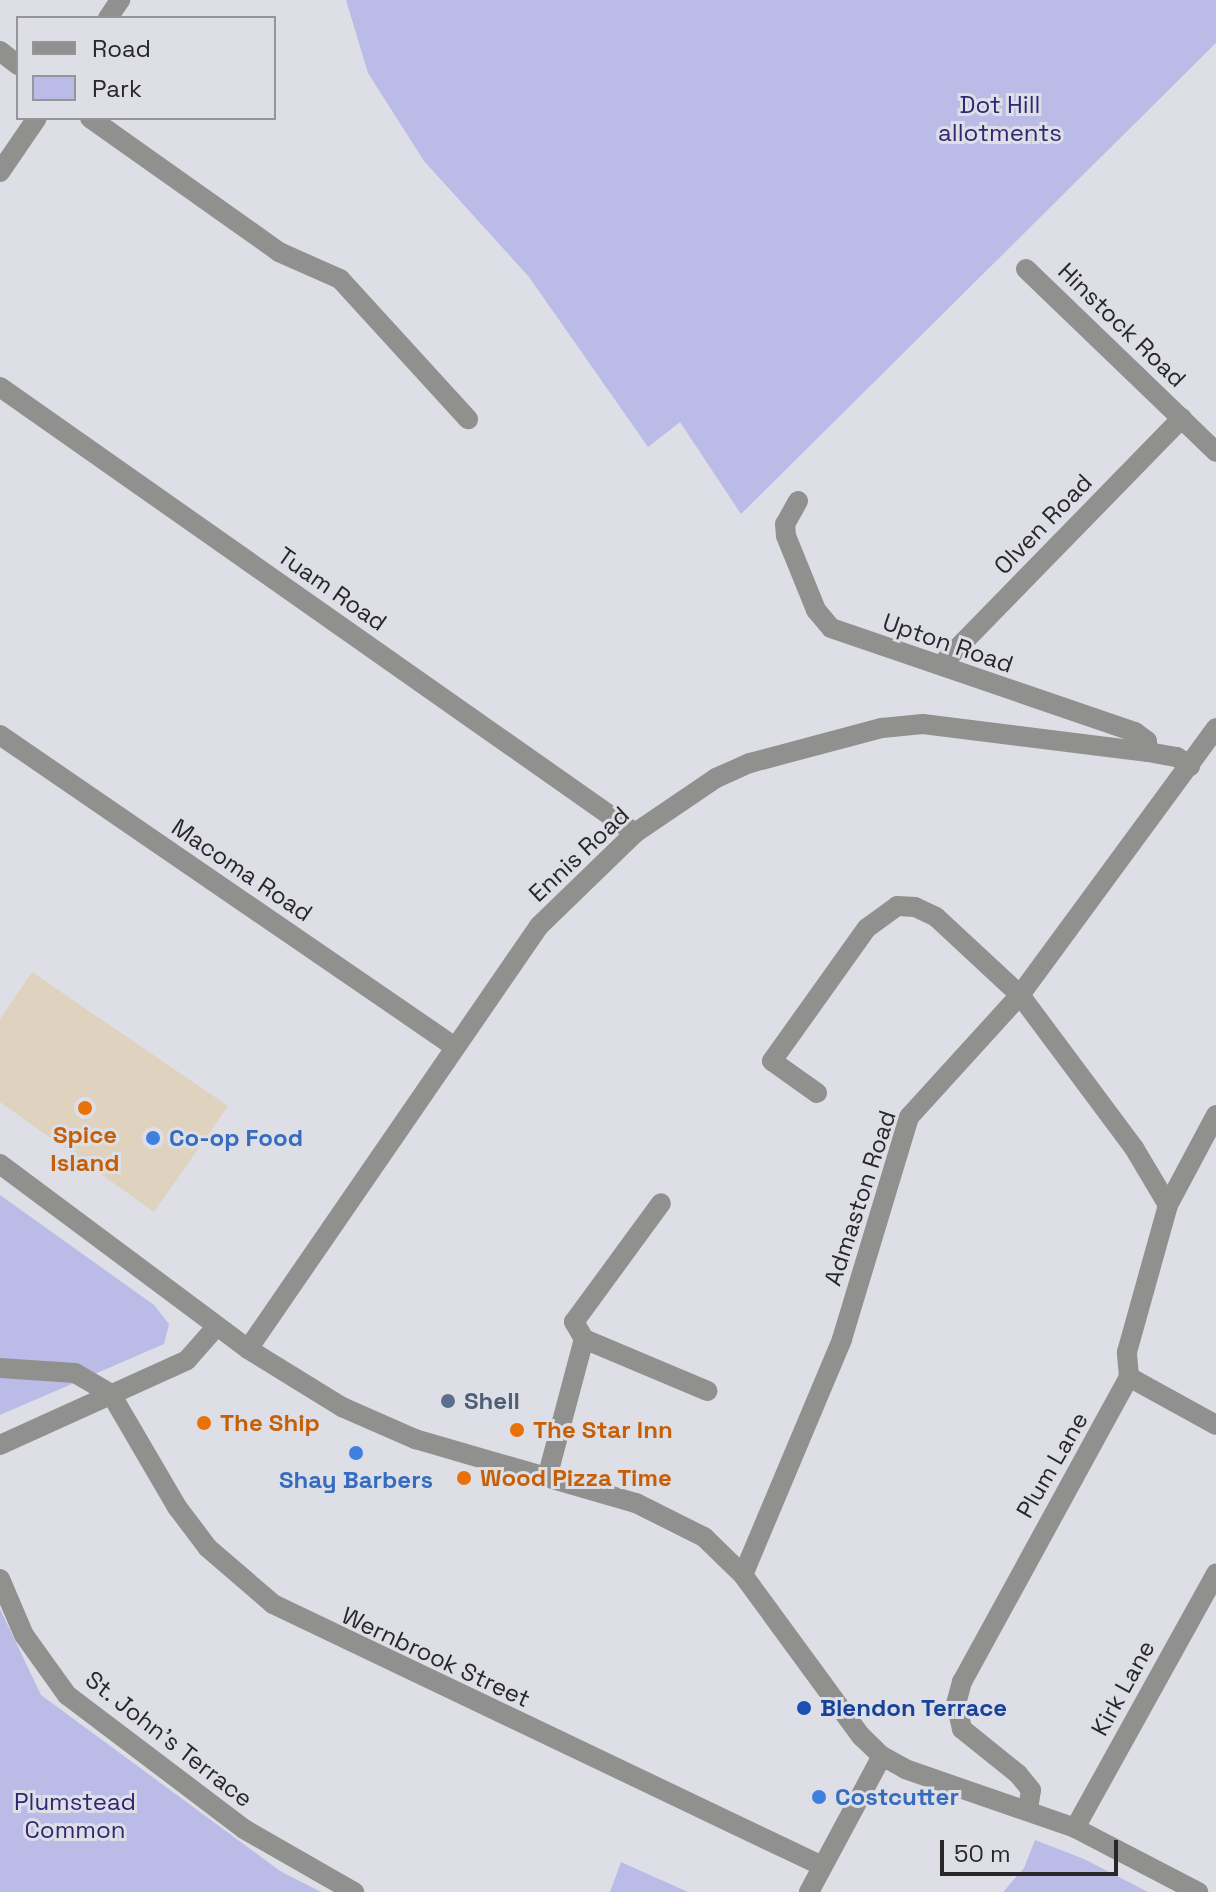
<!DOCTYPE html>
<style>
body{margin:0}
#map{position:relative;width:1216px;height:1892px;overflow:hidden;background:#dddee6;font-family:"Space Grotesk",sans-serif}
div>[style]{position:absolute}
.commercial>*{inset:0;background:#dfd3bf}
.green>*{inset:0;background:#bbbbe8}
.minor>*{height:20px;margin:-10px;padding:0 10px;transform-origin:10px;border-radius:10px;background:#90918e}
.tertiary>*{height:20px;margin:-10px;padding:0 10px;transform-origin:10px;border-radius:10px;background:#90918e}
.dots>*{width:22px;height:22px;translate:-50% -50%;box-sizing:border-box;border:4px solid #dddee6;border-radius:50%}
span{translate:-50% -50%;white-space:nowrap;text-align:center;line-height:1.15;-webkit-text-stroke:6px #dddee6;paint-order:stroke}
.park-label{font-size:24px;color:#322673}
.street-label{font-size:24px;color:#28282b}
.food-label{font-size:24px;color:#c56008;font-weight:700}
.left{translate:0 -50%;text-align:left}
.shop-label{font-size:24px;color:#366cbe;font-weight:700}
.service-label{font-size:24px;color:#4e5e75;font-weight:700}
.transit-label{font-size:24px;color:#164399;font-weight:700}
.legend{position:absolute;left:16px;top:16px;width:260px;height:104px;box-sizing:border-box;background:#dddee6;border:2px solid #95959b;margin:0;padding:10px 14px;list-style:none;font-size:24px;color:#28282b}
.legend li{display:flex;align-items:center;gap:16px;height:40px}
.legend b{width:40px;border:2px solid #95959b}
.scale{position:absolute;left:940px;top:1840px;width:178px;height:36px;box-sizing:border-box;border:4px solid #28282b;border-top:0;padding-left:10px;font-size:24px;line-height:28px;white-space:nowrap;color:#28282b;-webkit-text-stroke:6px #dddee6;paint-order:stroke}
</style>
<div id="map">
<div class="commercial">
<i style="clip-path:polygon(32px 972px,228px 1106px,154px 1212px,0 1102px,0 1019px)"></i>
</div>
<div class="green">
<i style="clip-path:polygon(346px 0,1216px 0,1216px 43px,741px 514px,680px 422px,648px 447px,529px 277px,424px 161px,368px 73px)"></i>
<i style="clip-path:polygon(0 1195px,154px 1305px,169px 1324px,164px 1344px,0 1415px)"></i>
<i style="clip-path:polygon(0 1609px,41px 1695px,280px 1871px,321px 1892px,0 1892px)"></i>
<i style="clip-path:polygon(1035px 1840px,1084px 1859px,1148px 1892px,1003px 1892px,1024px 1868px)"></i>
<i style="clip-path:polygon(621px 1862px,688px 1892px,610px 1892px)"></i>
</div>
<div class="minor">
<i style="left:108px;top:18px;width:22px;rotate:-56deg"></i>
<i style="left:0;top:51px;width:23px;rotate:38deg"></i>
<i style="left:90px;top:118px;width:232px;rotate:35.3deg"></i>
<i style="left:279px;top:252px;width:67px;rotate:23.9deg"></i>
<i style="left:340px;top:279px;width:190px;rotate:47.6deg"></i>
<i style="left:0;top:172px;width:65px;rotate:-55.6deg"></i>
<i style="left:1026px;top:269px;width:264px;rotate:43.9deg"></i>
<i style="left:0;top:387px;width:776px;rotate:35.08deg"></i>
<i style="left:798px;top:501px;width:26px;rotate:119deg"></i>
<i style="left:785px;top:524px;width:12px;rotate:85deg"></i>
<i style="left:786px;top:536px;width:80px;rotate:67.9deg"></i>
<i style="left:816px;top:610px;width:23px;rotate:50deg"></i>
<i style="left:831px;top:628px;width:321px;rotate:18.9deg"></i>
<i style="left:1135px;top:732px;width:15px;rotate:37deg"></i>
<i style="left:1147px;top:741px;width:11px;rotate:85deg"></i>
<i style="left:941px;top:665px;width:345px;rotate:-45.7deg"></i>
<i style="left:0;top:735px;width:552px;rotate:34.44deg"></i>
<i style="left:817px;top:1093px;width:55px;rotate:-144.6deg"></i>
<i style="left:772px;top:1061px;width:163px;rotate:-54.5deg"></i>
<i style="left:867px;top:928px;width:37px;rotate:-36deg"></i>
<i style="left:897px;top:906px;width:18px;rotate:3deg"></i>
<i style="left:915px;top:907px;width:23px;rotate:25deg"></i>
<i style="left:936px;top:917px;width:115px;rotate:42.9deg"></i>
<i style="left:1020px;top:995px;width:191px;rotate:53.3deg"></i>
<i style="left:1134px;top:1148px;width:66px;rotate:59.2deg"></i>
<i style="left:584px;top:1339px;width:134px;rotate:22.8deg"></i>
<i style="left:248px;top:1349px;width:513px;rotate:-55.47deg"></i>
<i style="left:539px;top:926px;width:134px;rotate:-44.1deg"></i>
<i style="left:635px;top:833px;width:98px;rotate:-34.2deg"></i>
<i style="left:716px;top:778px;width:37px;rotate:-24deg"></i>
<i style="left:750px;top:763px;width:137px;rotate:-14.9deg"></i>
<i style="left:882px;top:728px;width:41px;rotate:-5.6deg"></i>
<i style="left:923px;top:724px;width:227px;rotate:7.1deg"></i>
<i style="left:1148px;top:752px;width:29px;rotate:10deg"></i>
<i style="left:1177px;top:757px;width:16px;rotate:35deg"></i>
<i style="left:0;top:1368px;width:75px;rotate:3.8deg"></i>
<i style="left:75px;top:1373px;width:42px;rotate:30.3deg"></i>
<i style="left:111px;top:1394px;width:131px;rotate:59.7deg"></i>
<i style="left:177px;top:1507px;width:51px;rotate:52.9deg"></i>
<i style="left:208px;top:1548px;width:86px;rotate:40.7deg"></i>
<i style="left:273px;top:1604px;width:608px;rotate:25.51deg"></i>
<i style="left:1129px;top:1377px;width:99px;rotate:28.9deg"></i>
<i style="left:548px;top:1474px;width:140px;rotate:-75.1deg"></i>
<i style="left:584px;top:1339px;width:20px;rotate:-120deg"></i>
<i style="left:574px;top:1322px;width:147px;rotate:-53.8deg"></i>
<i style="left:743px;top:1575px;width:256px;rotate:-67.2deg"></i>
<i style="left:842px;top:1339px;width:232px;rotate:-73.2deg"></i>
<i style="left:909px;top:1117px;width:165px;rotate:-47.7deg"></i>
<i style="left:1020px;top:995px;width:331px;rotate:-53.7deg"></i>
<i style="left:0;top:1579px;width:61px;rotate:66.8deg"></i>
<i style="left:24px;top:1635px;width:74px;rotate:54.4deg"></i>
<i style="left:67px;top:1695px;width:222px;rotate:37.1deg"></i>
<i style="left:244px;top:1829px;width:127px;rotate:29.8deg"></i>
<i style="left:1028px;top:1809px;width:19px;rotate:-81deg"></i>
<i style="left:1031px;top:1790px;width:21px;rotate:-129deg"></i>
<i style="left:1018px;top:1774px;width:72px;rotate:-141.2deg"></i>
<i style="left:962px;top:1729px;width:26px;rotate:-103deg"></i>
<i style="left:956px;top:1704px;width:23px;rotate:-75deg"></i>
<i style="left:962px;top:1682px;width:348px;rotate:-61.3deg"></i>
<i style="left:1129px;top:1377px;width:25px;rotate:-95deg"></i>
<i style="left:1127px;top:1352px;width:153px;rotate:-74.4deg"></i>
<i style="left:1168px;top:1205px;width:102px;rotate:-61.9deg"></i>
<i style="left:1075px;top:1828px;width:291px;rotate:-61deg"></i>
<i style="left:809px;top:1892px;width:154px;rotate:-61.8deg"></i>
</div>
<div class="tertiary">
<i style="left:0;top:1164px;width:309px;rotate:36.7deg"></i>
<i style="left:248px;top:1349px;width:110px;rotate:31.7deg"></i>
<i style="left:342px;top:1407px;width:80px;rotate:23.7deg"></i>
<i style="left:415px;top:1439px;width:230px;rotate:16.2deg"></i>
<i style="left:636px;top:1503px;width:76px;rotate:26.6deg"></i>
<i style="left:704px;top:1537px;width:54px;rotate:44.3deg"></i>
<i style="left:743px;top:1575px;width:200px;rotate:53.8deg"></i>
<i style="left:861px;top:1736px;width:29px;rotate:44deg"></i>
<i style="left:882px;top:1756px;width:26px;rotate:29deg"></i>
<i style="left:905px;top:1769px;width:180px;rotate:19.1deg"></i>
<i style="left:1075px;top:1828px;width:139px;rotate:27.5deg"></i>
<i style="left:0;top:1445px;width:205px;rotate:-24.4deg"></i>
<i style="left:187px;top:1360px;width:45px;rotate:-48.6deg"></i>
</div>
<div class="dots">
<i style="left:85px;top:1108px;background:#e8710a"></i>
<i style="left:153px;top:1138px;background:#3f7fe0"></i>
<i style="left:448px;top:1401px;background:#5c6f8a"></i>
<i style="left:204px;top:1423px;background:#e8710a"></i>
<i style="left:517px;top:1430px;background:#e8710a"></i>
<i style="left:356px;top:1453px;background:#3f7fe0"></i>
<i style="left:464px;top:1478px;background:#e8710a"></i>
<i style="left:804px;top:1708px;background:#1a4fb4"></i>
<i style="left:819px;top:1797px;background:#3f7fe0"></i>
</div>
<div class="park-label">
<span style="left:1000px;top:119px">Dot Hill<br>allotments</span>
<span style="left:75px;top:1816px">Plumstead<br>Common</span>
</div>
<div class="street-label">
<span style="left:1122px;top:325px;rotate:44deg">Hinstock Road</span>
<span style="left:1043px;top:524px;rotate:-46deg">Olven Road</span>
<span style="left:332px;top:589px;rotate:35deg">Tuam Road</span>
<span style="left:948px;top:643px;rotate:19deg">Upton Road</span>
<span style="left:579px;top:854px;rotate:-43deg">Ennis Road</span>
<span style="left:242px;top:870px;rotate:34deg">Macoma Road</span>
<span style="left:860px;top:1198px;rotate:-72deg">Admaston Road</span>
<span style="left:1052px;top:1465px;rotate:-60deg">Plum Lane</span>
<span style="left:436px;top:1657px;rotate:25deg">Wernbrook Street</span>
<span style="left:1123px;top:1688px;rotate:-61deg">Kirk Lane</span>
<span style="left:169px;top:1739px;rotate:38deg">St. John's Terrace</span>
</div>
<div class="food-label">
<span style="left:85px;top:1149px">Spice<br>Island</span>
<span class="left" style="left:220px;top:1423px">The Ship</span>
<span class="left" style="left:533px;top:1430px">The Star Inn</span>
<span class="left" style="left:480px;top:1478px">Wood Pizza Time</span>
</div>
<div class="shop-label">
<span class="left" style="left:169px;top:1138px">Co-op Food</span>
<span style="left:356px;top:1480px">Shay Barbers</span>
<span class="left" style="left:835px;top:1797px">Costcutter</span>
</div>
<div class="service-label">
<span class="left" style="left:464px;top:1401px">Shell</span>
</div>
<div class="transit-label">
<span class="left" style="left:820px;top:1708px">Blendon Terrace</span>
</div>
<ul class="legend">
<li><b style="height:10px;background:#90918e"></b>Road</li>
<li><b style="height:22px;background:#bbbbe8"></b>Park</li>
</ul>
<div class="scale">50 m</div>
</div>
